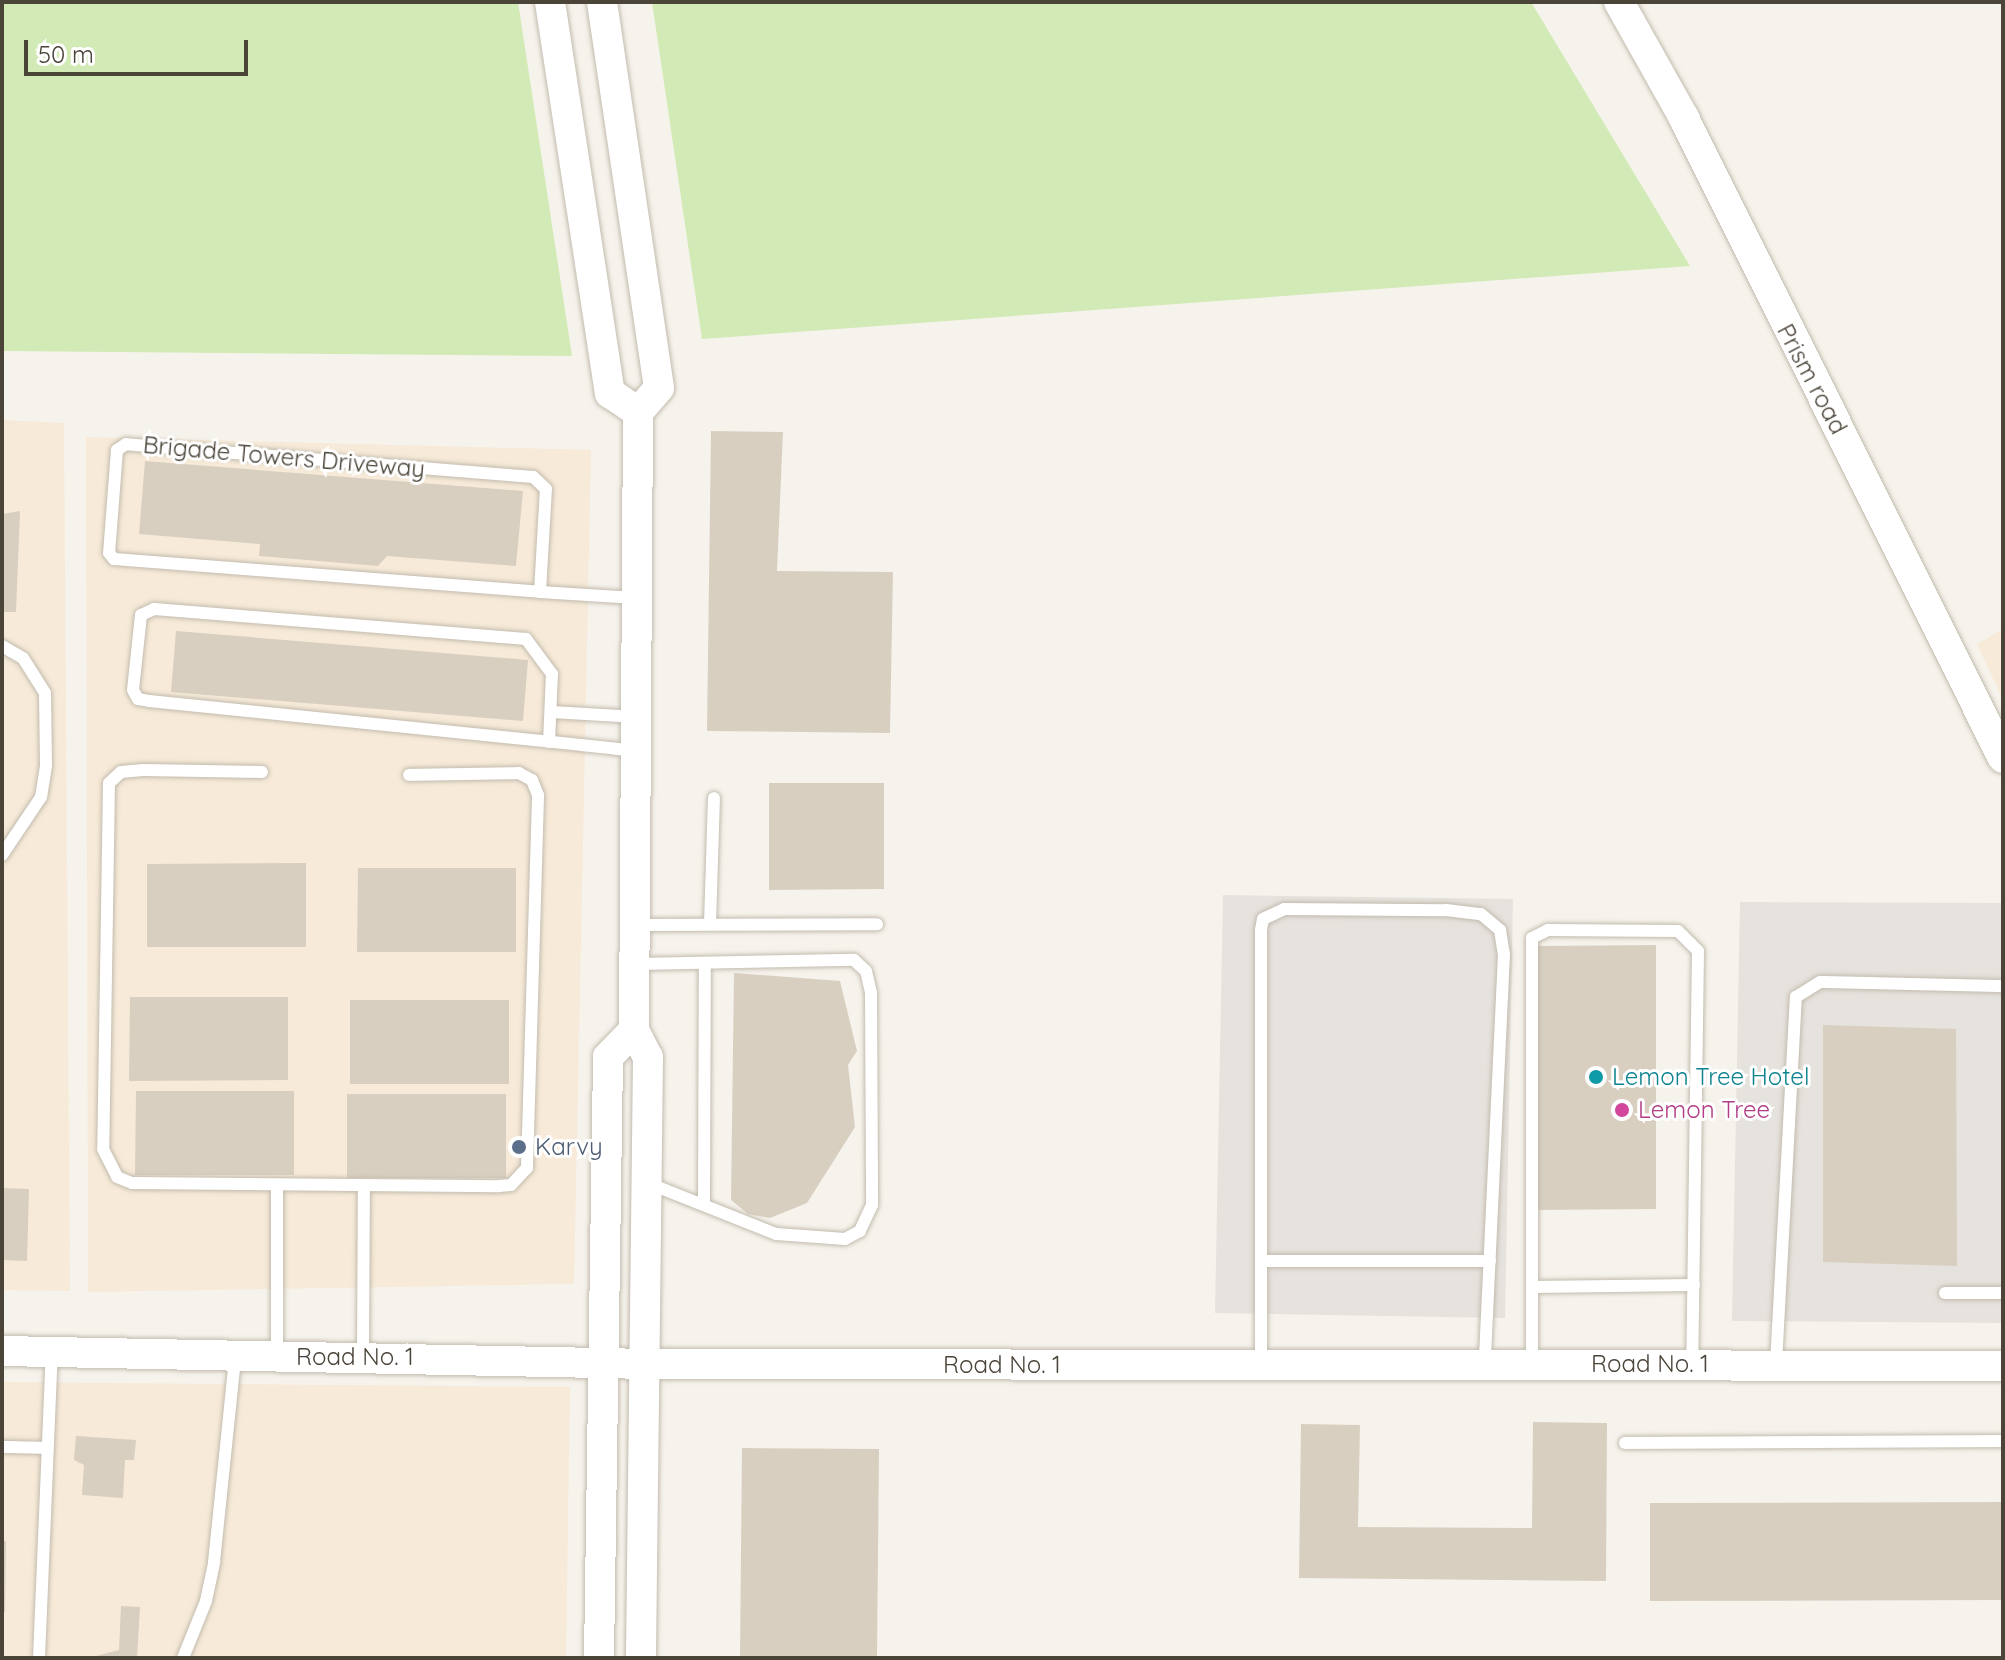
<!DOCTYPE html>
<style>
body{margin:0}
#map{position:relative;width:2005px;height:1660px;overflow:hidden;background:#f6f3ec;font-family:Quicksand,sans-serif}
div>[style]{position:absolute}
.commercial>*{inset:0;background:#f7ead8}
.industrial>*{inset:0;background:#e6e2dd}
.green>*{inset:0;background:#d2eab5}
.building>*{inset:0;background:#d8cfc1}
.roads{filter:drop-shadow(0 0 2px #c2bbae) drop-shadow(0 0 2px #c2bbae)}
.service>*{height:12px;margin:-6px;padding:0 6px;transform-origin:6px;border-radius:6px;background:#fff}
.tertiary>*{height:30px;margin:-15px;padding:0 15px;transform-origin:15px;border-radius:15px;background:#fff}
.dots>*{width:22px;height:22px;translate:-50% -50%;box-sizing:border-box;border:4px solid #fff;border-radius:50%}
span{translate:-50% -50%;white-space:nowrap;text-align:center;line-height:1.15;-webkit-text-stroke:6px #fff;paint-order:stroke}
.street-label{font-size:24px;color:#4b4439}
.culture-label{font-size:24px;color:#0d838f}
.left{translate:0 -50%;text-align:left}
.hotel-label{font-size:24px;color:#b23c85}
.service-label{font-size:24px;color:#4e5e75}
.frame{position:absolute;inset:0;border:4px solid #4b4439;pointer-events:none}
.scale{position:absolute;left:24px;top:40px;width:224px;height:36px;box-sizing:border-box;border:4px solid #4b4439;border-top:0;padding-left:10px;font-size:24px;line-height:28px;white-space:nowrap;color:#4b4439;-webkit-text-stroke:6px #fff;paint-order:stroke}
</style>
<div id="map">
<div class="commercial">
<i style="clip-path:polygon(2px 420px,64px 423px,70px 1291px,2px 1290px)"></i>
<i style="clip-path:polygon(86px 437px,591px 450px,574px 1284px,88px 1292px)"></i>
<i style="clip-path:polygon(2003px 629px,2003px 700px,1977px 644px)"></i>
<i style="clip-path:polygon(2px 1382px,570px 1387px,566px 1658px,2px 1658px)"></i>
</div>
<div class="industrial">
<i style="clip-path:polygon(1223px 895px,1513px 899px,1505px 1318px,1215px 1313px)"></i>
<i style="clip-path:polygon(1740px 902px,2003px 903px,2003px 1323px,1732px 1321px)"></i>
</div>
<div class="green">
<i style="clip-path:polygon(2px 2px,518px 2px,572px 356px,2px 351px)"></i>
<i style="clip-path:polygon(652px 2px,1531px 2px,1690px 266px,702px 339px)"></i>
</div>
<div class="building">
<i style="clip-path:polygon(711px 431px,783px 432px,777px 571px,893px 572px,890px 733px,707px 731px)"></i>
<i style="clip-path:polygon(145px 461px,523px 491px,516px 566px,387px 556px,378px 566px,259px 556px,260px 544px,139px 534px)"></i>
<i style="clip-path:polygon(20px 511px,16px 612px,2px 612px,2px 514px)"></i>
<i style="clip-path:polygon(176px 631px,528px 660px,523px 721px,171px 692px)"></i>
<i style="clip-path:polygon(769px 783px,884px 783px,884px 889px,769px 890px)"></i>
<i style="clip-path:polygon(306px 863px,306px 947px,147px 947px,147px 864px)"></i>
<i style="clip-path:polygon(358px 868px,516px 868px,516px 952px,357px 952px)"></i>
<i style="clip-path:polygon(1656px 945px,1656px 1209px,1536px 1210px,1537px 946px)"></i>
<i style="clip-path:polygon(734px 973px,840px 981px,857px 1051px,848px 1065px,855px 1127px,807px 1203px,770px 1218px,748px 1214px,731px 1200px)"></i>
<i style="clip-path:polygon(130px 997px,288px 997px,288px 1080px,129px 1081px)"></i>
<i style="clip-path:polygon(350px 1000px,509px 1000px,509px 1084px,350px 1084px)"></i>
<i style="clip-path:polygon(1823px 1025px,1956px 1029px,1957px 1266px,1823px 1262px)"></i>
<i style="clip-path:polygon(136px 1091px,294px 1091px,294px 1175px,135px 1175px)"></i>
<i style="clip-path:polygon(347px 1094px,506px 1094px,506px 1178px,347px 1178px)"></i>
<i style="clip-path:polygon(2px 1188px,29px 1189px,27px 1261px,2px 1260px)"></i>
<i style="clip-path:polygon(1533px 1422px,1607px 1423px,1606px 1581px,1299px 1578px,1301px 1424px,1360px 1425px,1358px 1527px,1532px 1528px)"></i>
<i style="clip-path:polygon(76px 1436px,136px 1440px,134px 1460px,125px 1460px,123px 1498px,82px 1495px,84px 1465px,74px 1460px)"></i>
<i style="clip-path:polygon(742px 1448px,879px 1449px,877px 1658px,740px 1658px)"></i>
<i style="clip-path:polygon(2003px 1502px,2003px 1600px,1650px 1601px,1650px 1503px)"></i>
<i style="clip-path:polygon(2px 1541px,6px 1541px,5px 1612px,2px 1612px)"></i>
<i style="clip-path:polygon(121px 1606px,140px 1607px,137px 1658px,88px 1658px,119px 1650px)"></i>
</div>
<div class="roads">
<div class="service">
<i style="left:540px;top:592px;width:103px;rotate:-86.7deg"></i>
<i style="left:546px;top:489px;width:18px;rotate:-137deg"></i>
<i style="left:533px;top:477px;width:408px;rotate:-175.4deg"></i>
<i style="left:126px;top:444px;width:11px;rotate:146deg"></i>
<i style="left:117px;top:450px;width:103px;rotate:94.4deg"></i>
<i style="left:109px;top:553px;width:8px;rotate:50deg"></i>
<i style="left:114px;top:559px;width:427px;rotate:4.4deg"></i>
<i style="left:540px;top:592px;width:96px;rotate:3.6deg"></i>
<i style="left:2px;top:646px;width:24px;rotate:30deg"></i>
<i style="left:23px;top:658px;width:41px;rotate:57.8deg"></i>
<i style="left:45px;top:693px;width:73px;rotate:89.2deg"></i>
<i style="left:46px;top:766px;width:31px;rotate:99deg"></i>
<i style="left:41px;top:797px;width:70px;rotate:123.9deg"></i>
<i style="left:552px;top:712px;width:85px;rotate:3.4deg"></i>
<i style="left:549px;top:742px;width:68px;rotate:-87.5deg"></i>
<i style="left:552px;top:674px;width:44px;rotate:-126.6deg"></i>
<i style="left:526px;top:639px;width:373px;rotate:-175.4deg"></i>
<i style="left:154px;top:609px;width:14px;rotate:155deg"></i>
<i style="left:141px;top:615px;width:75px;rotate:96.1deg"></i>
<i style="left:133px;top:690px;width:10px;rotate:61deg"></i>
<i style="left:138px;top:699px;width:11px;rotate:10deg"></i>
<i style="left:149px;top:701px;width:434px;rotate:5.8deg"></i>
<i style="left:581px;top:745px;width:56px;rotate:6.1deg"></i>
<i style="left:262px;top:772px;width:119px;rotate:-179deg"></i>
<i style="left:143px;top:770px;width:22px;rotate:175deg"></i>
<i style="left:121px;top:772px;width:16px;rotate:137deg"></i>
<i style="left:109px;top:783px;width:366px;rotate:90.9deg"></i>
<i style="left:103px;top:1149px;width:31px;rotate:63deg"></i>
<i style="left:117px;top:1177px;width:16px;rotate:22deg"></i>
<i style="left:132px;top:1183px;width:367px;rotate:0.5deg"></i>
<i style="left:499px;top:1186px;width:12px;rotate:-5deg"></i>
<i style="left:511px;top:1185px;width:23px;rotate:-47deg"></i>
<i style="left:527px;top:1168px;width:373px;rotate:-88.3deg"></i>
<i style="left:538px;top:795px;width:16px;rotate:-112deg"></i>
<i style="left:532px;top:780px;width:15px;rotate:-152deg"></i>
<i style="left:519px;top:773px;width:110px;rotate:179deg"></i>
<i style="left:710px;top:924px;width:126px;rotate:-88.2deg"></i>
<i style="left:635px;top:925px;width:242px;rotate:-0.2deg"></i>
<i style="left:636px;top:964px;width:218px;rotate:-1.1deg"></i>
<i style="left:854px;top:960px;width:16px;rotate:43deg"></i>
<i style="left:866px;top:971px;width:23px;rotate:77deg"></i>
<i style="left:871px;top:993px;width:212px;rotate:89.7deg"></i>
<i style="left:872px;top:1205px;width:29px;rotate:115deg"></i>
<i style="left:860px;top:1231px;width:17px;rotate:152deg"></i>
<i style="left:845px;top:1239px;width:69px;rotate:-175.9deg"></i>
<i style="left:776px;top:1234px;width:138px;rotate:-158.3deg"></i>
<i style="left:277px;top:1185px;width:172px;rotate:90deg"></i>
<i style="left:704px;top:1204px;width:240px;rotate:-89.8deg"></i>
<i style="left:1261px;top:1261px;width:229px"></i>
<i style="left:1533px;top:1287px;width:161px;rotate:-0.7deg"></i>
<i style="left:1945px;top:1293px;width:58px"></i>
<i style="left:363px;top:1356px;width:170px;rotate:-89.7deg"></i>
<i style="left:1532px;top:1364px;width:426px;rotate:-90deg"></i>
<i style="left:1532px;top:938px;width:18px;rotate:-27deg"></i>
<i style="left:1548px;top:930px;width:130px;rotate:0.4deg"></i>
<i style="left:1678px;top:931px;width:28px;rotate:45deg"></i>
<i style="left:1698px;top:951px;width:413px;rotate:90.8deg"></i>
<i style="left:1776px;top:1364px;width:368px;rotate:-86.9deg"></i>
<i style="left:1796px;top:997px;width:28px;rotate:-32deg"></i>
<i style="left:1820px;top:982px;width:183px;rotate:1.3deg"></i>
<i style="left:1261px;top:1366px;width:436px;rotate:-90deg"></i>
<i style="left:1261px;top:930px;width:11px;rotate:-80deg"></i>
<i style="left:1263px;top:919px;width:23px;rotate:-25deg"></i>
<i style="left:1284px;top:909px;width:162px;rotate:0.4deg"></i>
<i style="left:1446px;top:910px;width:35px;rotate:7deg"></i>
<i style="left:1481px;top:914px;width:25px;rotate:40deg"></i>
<i style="left:1500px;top:930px;width:24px;rotate:81deg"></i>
<i style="left:1504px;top:954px;width:410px;rotate:92.7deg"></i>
<i style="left:1625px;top:1443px;width:378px;rotate:-0.3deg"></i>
<i style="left:2px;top:1447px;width:43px;rotate:1.3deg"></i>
<i style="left:39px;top:1658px;width:304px;rotate:-87.6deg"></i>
<i style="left:183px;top:1658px;width:61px;rotate:-68deg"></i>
<i style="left:206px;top:1601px;width:40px;rotate:-78deg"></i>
<i style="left:214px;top:1562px;width:205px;rotate:-84.1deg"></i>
</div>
<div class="tertiary">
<i style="left:550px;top:2px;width:396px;rotate:81.3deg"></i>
<i style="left:610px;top:393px;width:34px;rotate:34deg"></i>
<i style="left:602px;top:2px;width:390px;rotate:81.6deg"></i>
<i style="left:659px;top:388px;width:32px;rotate:131deg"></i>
<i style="left:638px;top:412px;width:618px;rotate:90.37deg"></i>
<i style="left:634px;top:1030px;width:30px;rotate:63deg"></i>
<i style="left:648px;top:1057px;width:601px;rotate:90.67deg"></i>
<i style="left:1619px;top:2px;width:133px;rotate:60.7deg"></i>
<i style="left:1684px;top:118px;width:715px;rotate:63.51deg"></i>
<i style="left:2px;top:1351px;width:646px;rotate:1.15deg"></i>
<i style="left:648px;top:1364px;width:1355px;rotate:0.08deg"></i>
<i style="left:599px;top:1658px;width:601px;rotate:-89.14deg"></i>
<i style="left:608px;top:1057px;width:37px;rotate:-46deg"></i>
</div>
</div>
<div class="dots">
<i style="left:1596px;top:1077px;background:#0f9aa8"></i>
<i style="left:1622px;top:1110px;background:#d1479c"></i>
<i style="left:519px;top:1147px;background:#5c6f8a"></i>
</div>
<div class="street-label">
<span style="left:1812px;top:379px;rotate:62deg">Prism road</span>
<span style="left:284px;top:457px;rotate:5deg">Brigade Towers Driveway</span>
<span style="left:355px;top:1357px">Road No. 1</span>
<span style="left:1650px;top:1364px">Road No. 1</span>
<span style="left:1002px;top:1365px">Road No. 1</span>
</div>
<div class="culture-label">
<span class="left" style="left:1612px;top:1077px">Lemon Tree Hotel</span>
</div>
<div class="hotel-label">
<span class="left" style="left:1638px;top:1110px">Lemon Tree</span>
</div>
<div class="service-label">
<span class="left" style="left:535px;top:1147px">Karvy</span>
</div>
<div class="frame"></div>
<div class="scale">50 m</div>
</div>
